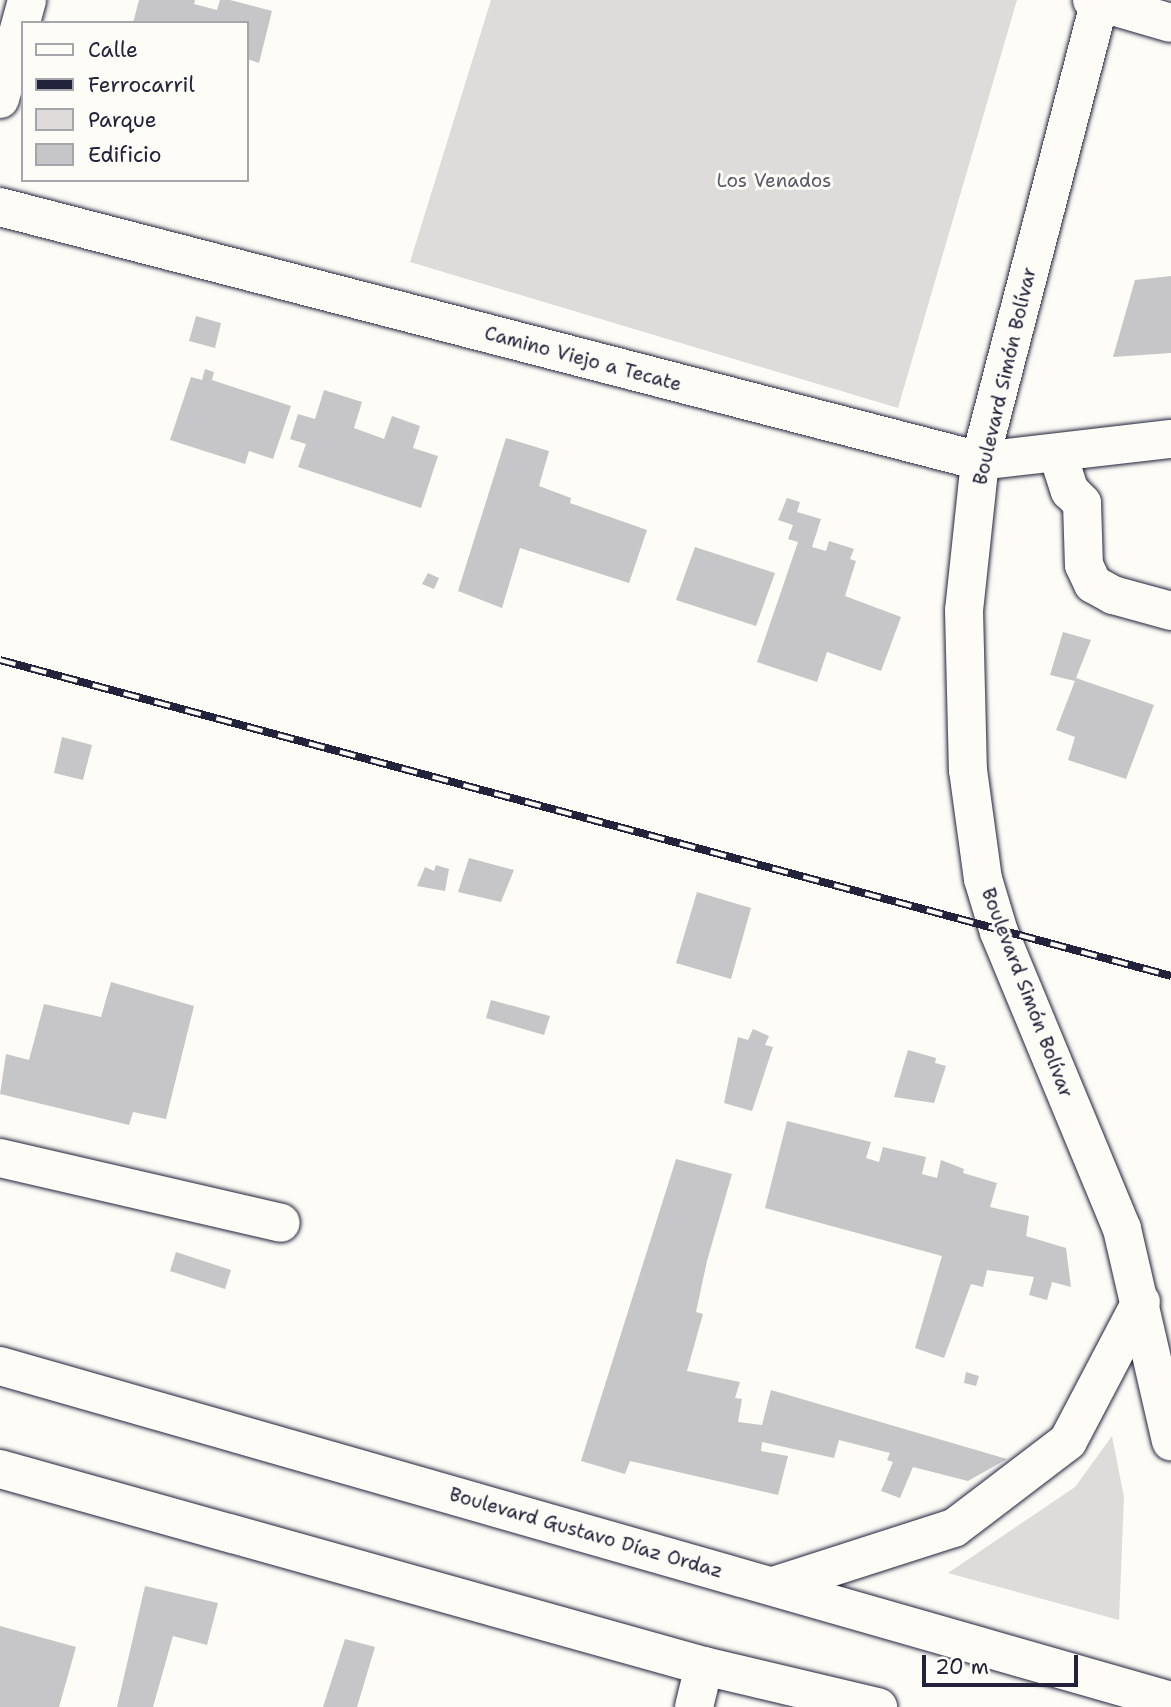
<!DOCTYPE html>
<meta charset="utf-8">
<style>
body{margin:0}
#map{position:relative;width:1171px;height:1707px;overflow:hidden;background:#fdfcf7;font-family:"Shantell Sans",sans-serif}
div>[style]{position:absolute}
.green>*{inset:0;background:#dddcdb}
.building>*{inset:0;background:#c6c6c8}
.roads{filter:drop-shadow(0 0 2px #22223b) drop-shadow(0 0 2px #22223b)}
.minor>*{height:38px;margin:-19px;padding:0 19px;transform-origin:19px;border-radius:19px;background:#fdfcf7}
.major>*{height:38px;margin:-19px;padding:0 19px;transform-origin:19px;border-radius:19px;background:#fdfcf7}
.rail>*{height:8px;margin-top:-4px;transform-origin:0;background:repeating-linear-gradient(90deg,#fdfcf7 0 16px,#22223b 0 32px);box-sizing:border-box;border-block:2px solid #22223b}
span{translate:-50% -50%;white-space:nowrap;text-align:center;line-height:1.15;-webkit-text-stroke:6px #fdfcf7;paint-order:stroke}
.park-label{font-size:19px;color:#5a5a6b}
.street-label{font-size:19px;color:#22223b}
.legend{position:absolute;left:21px;top:21px;width:228px;height:161px;box-sizing:border-box;background:#fdfcf7;border:2px solid #a5a5ac;margin:0;padding:9px 12px;list-style:none;font-size:21px;color:#22223b}
.legend li{display:flex;align-items:center;gap:14px;height:35px}
.legend b{width:35px;border:2px solid #a5a5ac}
.scale{position:absolute;left:922px;top:1655px;width:156px;height:32px;box-sizing:border-box;border:4px solid #22223b;border-top:0;padding-left:9px;font-size:21px;line-height:24px;white-space:nowrap;color:#22223b;-webkit-text-stroke:5px #fdfcf7;paint-order:stroke}
</style>
<div id="map">
<div class="green">
<i style="clip-path:polygon(491px 0,1017px 0,898px 408px,410px 262px)"></i>
<i style="clip-path:polygon(1112px 1436px,1124px 1497px,1119px 1620px,948px 1573px,1075px 1487px)"></i>
</div>
<div class="building">
<i style="clip-path:polygon(139px 0,195px 0,194px 4px,217px 10px,220px 0,230px 0,272px 11px,259px 63px,247px 59px,247px 23px,133px 23px)"></i>
<i style="clip-path:polygon(1171px 276px,1171px 353px,1113px 357px,1135px 280px)"></i>
<i style="clip-path:polygon(196px 316px,221px 323px,215px 348px,189px 341px)"></i>
<i style="clip-path:polygon(205px 369px,214px 372px,212px 380px,291px 406px,273px 459px,249px 451px,245px 464px,170px 440px,191px 377px,202px 380px)"></i>
<i style="clip-path:polygon(324px 390px,362px 402px,354px 428px,384px 439px,392px 416px,420px 426px,413px 448px,438px 456px,421px 508px,298px 467px,306px 444px,290px 439px,298px 414px,315px 419px)"></i>
<i style="clip-path:polygon(506px 438px,549px 451px,539px 486px,571px 498px,570px 503px,647px 530px,629px 583px,520px 548px,502px 608px,458px 591px)"></i>
<i style="clip-path:polygon(787px 498px,800px 502px,797px 512px,821px 519px,812px 547px,826px 551px,829px 541px,854px 549px,850px 559px,856px 561px,845px 596px,901px 617px,881px 671px,827px 652px,817px 682px,757px 662px,798px 542px,788px 539px,793px 525px,778px 520px)"></i>
<i style="clip-path:polygon(695px 547px,775px 573px,756px 626px,676px 600px)"></i>
<i style="clip-path:polygon(428px 573px,439px 578px,434px 589px,422px 584px)"></i>
<i style="clip-path:polygon(1063px 632px,1091px 640px,1076px 678px,1154px 705px,1126px 779px,1068px 760px,1075px 737px,1056px 730px,1075px 681px,1050px 675px)"></i>
<i style="clip-path:polygon(62px 737px,92px 745px,83px 780px,54px 773px)"></i>
<i style="clip-path:polygon(469px 858px,514px 870px,501px 902px,458px 892px)"></i>
<i style="clip-path:polygon(436px 865px,449px 869px,445px 891px,417px 886px,425px 867px,434px 871px)"></i>
<i style="clip-path:polygon(697px 892px,751px 908px,731px 979px,676px 963px)"></i>
<i style="clip-path:polygon(111px 982px,194px 1006px,166px 1119px,133px 1112px,129px 1125px,0 1094px,6px 1054px,29px 1060px,44px 1004px,101px 1017px)"></i>
<i style="clip-path:polygon(491px 1000px,550px 1016px,544px 1035px,486px 1018px)"></i>
<i style="clip-path:polygon(753px 1029px,769px 1036px,765px 1045px,773px 1047px,752px 1111px,724px 1103px,738px 1037px,748px 1040px)"></i>
<i style="clip-path:polygon(908px 1050px,936px 1058px,935px 1063px,946px 1066px,934px 1103px,894px 1097px)"></i>
<i style="clip-path:polygon(787px 1121px,871px 1142px,866px 1158px,879px 1162px,883px 1147px,926px 1157px,922px 1174px,937px 1178px,941px 1160px,964px 1169px,963px 1173px,997px 1183px,990px 1207px,1029px 1216px,1026px 1236px,1066px 1248px,1071px 1287px,1052px 1282px,1047px 1300px,1029px 1295px,1034px 1277px,987px 1270px,983px 1287px,971px 1284px,944px 1358px,915px 1348px,942px 1256px,765px 1208px)"></i>
<i style="clip-path:polygon(676px 1159px,732px 1174px,707px 1261px,696px 1312px,703px 1314px,687px 1371px,740px 1382px,735px 1398px,742px 1399px,738px 1422px,762px 1425px,771px 1390px,1007px 1459px,968px 1481px,913px 1467px,900px 1498px,881px 1491px,893px 1462px,887px 1460px,890px 1453px,839px 1440px,834px 1458px,762px 1442px,761px 1451px,788px 1456px,778px 1495px,630px 1461px,625px 1474px,581px 1461px)"></i>
<i style="clip-path:polygon(176px 1252px,231px 1270px,225px 1289px,170px 1271px)"></i>
<i style="clip-path:polygon(966px 1372px,979px 1376px,976px 1386px,964px 1383px)"></i>
<i style="clip-path:polygon(145px 1586px,218px 1603px,207px 1645px,173px 1636px,153px 1707px,117px 1707px)"></i>
<i style="clip-path:polygon(0 1626px,76px 1647px,59px 1707px,0 1707px)"></i>
<i style="clip-path:polygon(345px 1639px,375px 1647px,357px 1707px,323px 1707px)"></i>
</div>
<div class="roads">
<div class="minor">
<i style="left:1092px;top:0;width:82px;rotate:16.2deg"></i>
<i style="left:0;top:99px;width:103px;rotate:-74.7deg"></i>
<i style="left:0;top:207px;width:1012px;rotate:14.53deg"></i>
<i style="left:980px;top:461px;width:192px;rotate:-6.6deg"></i>
<i style="left:1058px;top:455px;width:38px;rotate:72deg"></i>
<i style="left:1070px;top:491px;width:17px;rotate:45deg"></i>
<i style="left:1082px;top:503px;width:62px;rotate:88.2deg"></i>
<i style="left:1084px;top:565px;width:21px;rotate:65deg"></i>
<i style="left:1093px;top:584px;width:23px;rotate:29deg"></i>
<i style="left:1113px;top:595px;width:60px;rotate:15.4deg"></i>
<i style="left:0;top:1158px;width:288px;rotate:13deg"></i>
<i style="left:694px;top:1707px;width:42px;rotate:-76.3deg"></i>
</div>
<div class="major">
<i style="left:1100px;top:0;width:476px;rotate:104.6deg"></i>
<i style="left:980px;top:461px;width:150px;rotate:96.1deg"></i>
<i style="left:964px;top:610px;width:160px;rotate:88.6deg"></i>
<i style="left:968px;top:770px;width:110px;rotate:82.2deg"></i>
<i style="left:983px;top:879px;width:55px;rotate:73.2deg"></i>
<i style="left:999px;top:932px;width:321px;rotate:67.5deg"></i>
<i style="left:1122px;top:1229px;width:218px;rotate:77deg"></i>
<i style="left:0;top:1366px;width:1218px;rotate:15.96deg"></i>
<i style="left:0;top:1469px;width:731px;rotate:15.63deg"></i>
<i style="left:704px;top:1666px;width:179px;rotate:13.3deg"></i>
<i style="left:773px;top:1586px;width:190px;rotate:-17.8deg"></i>
<i style="left:954px;top:1528px;width:143px;rotate:-37.3deg"></i>
<i style="left:1068px;top:1441px;width:157px;rotate:-62.3deg"></i>
</div>
</div>
<div class="rail">
<i style="left:0;top:660px;width:1213px;rotate:15.1deg"></i>
</div>
<div class="park-label">
<span style="left:774px;top:181px">Los Venados</span>
</div>
<div class="street-label">
<span style="left:583px;top:359px;rotate:15deg">Camino Viejo a Tecate</span>
<span style="left:1005px;top:376px;rotate:-77deg">Boulevard Simón Bolívar</span>
<span style="left:1027px;top:993px;rotate:69deg">Boulevard Simón Bolívar</span>
<span style="left:586px;top:1533px;rotate:16deg">Boulevard Gustavo Díaz Ordaz</span>
</div>
<ul class="legend">
<li><b style="height:9px;background:#fdfcf7"></b>Calle</li>
<li><b style="height:9px;background:#22223b"></b>Ferrocarril</li>
<li><b style="height:19px;background:#dddcdb"></b>Parque</li>
<li><b style="height:19px;background:#c6c6c8"></b>Edificio</li>
</ul>
<div class="scale">20 m</div>
</div>
